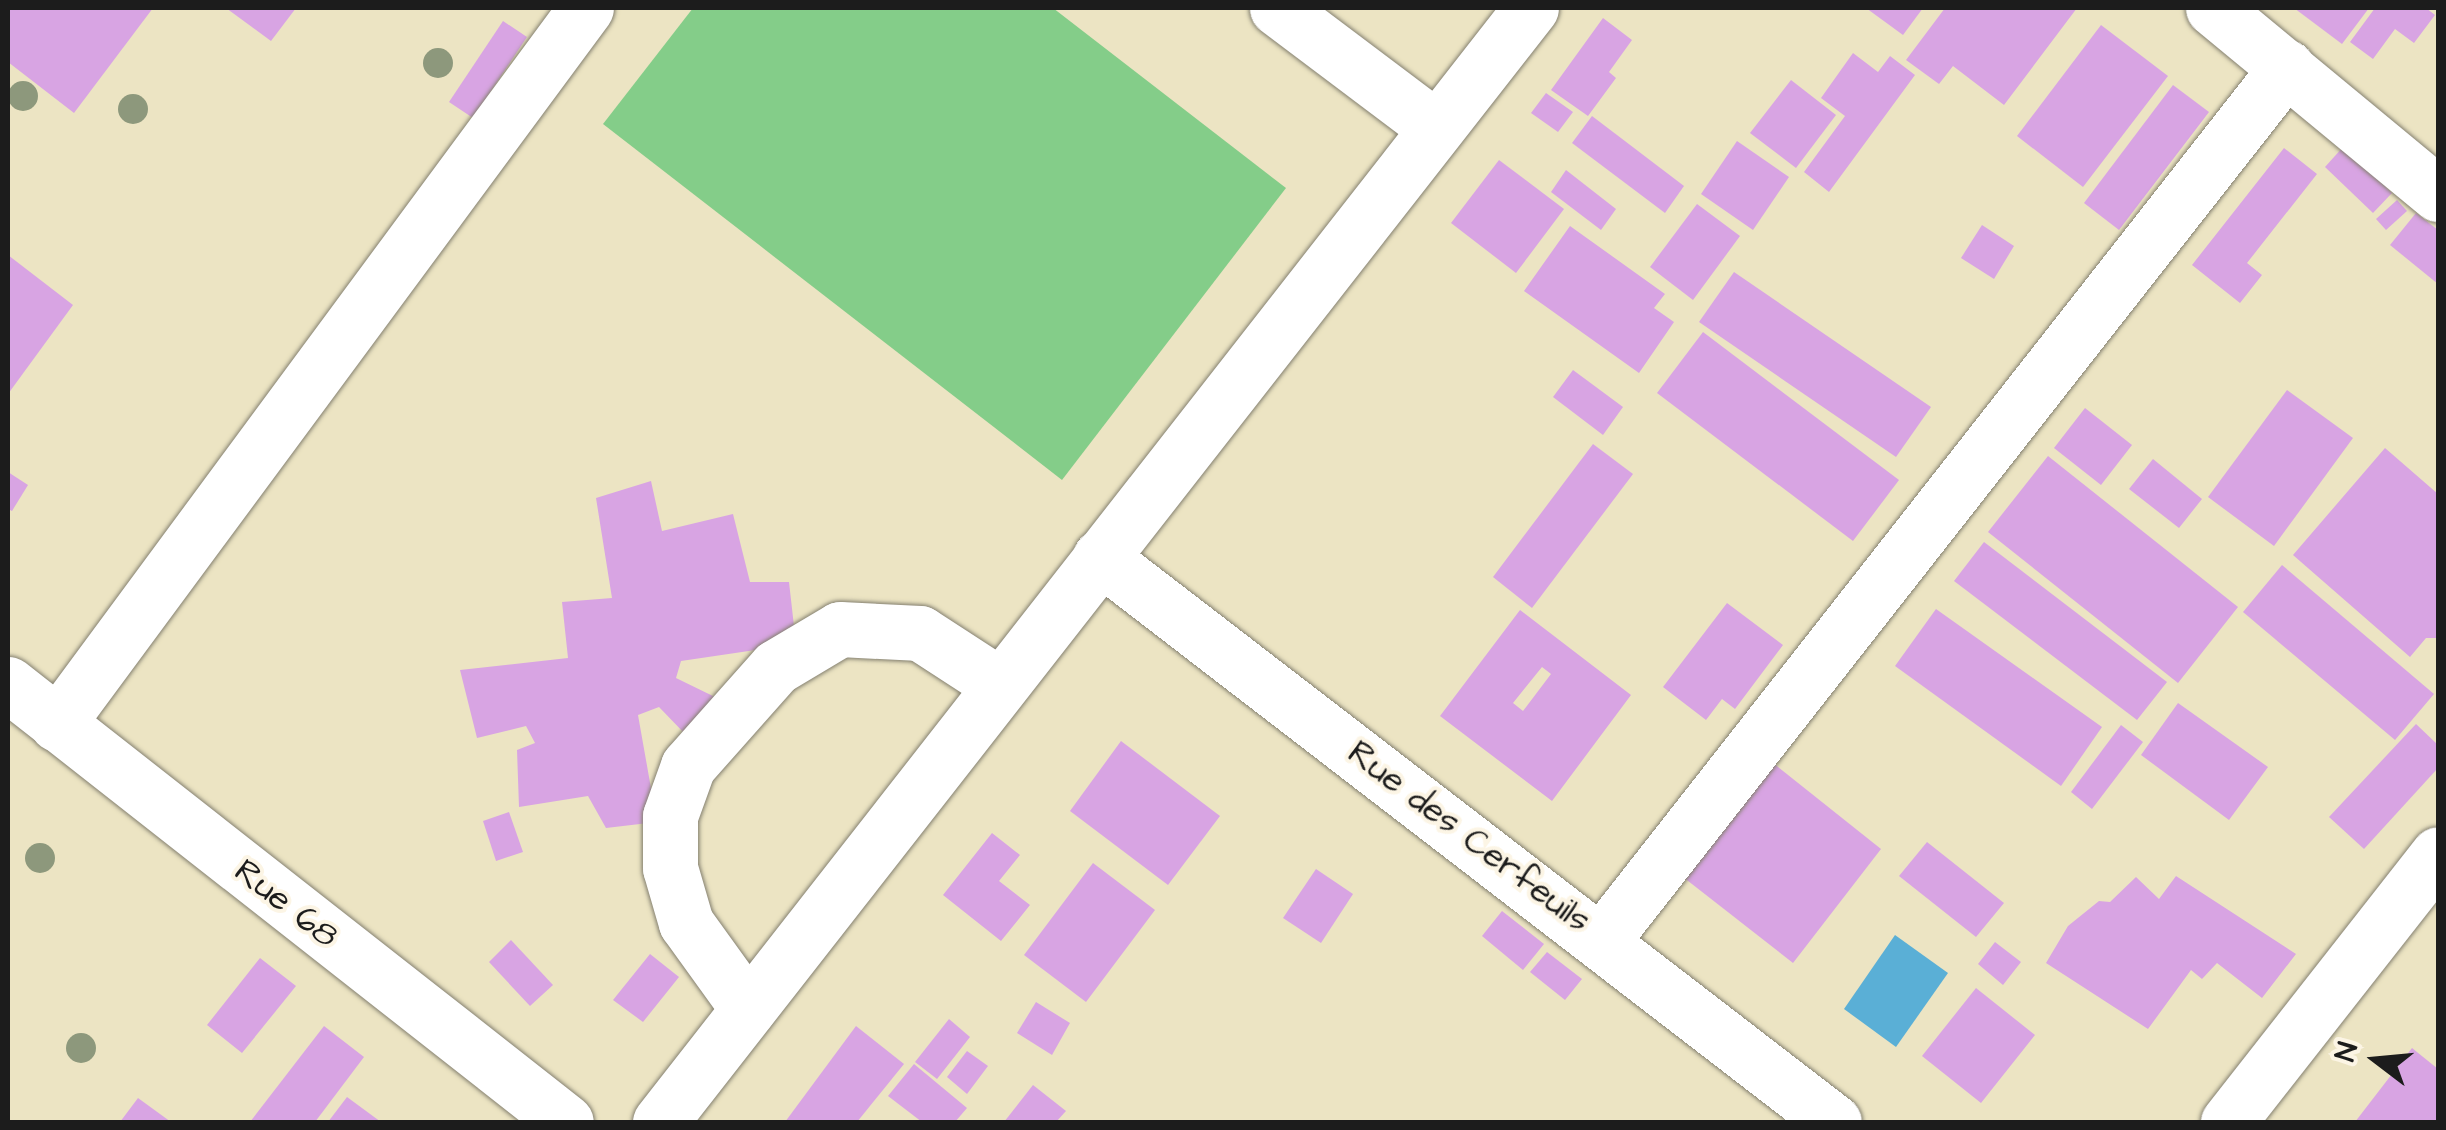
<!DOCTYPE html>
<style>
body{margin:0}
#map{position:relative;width:2446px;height:1130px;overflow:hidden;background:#ece4c3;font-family:"Architects Daughter",sans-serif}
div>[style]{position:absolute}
.green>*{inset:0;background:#84cd89}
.water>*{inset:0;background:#5aafd6}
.building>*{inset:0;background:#d8a4e3}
.roads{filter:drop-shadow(0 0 2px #848070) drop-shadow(0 0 2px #848070)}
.minor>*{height:55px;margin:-27.5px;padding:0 27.5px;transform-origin:27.5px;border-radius:27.5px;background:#fff}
.trees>*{width:30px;height:30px;margin:-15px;border-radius:50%;background:#8d987c}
span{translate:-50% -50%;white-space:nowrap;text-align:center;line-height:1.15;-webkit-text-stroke:8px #fcf5e5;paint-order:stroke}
.street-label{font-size:35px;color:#1c1c1c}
.frame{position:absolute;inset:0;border:10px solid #1c1c1c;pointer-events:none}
.north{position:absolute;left:2326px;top:1010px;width:100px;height:100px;-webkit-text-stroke:8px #fcf5e5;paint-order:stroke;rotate:286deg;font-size:28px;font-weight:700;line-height:40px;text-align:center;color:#1c1c1c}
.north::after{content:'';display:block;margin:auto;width:35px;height:45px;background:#1c1c1c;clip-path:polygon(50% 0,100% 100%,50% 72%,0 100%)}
</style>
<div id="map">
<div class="green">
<i style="clip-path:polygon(693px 8px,1053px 8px,1286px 188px,1062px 480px,603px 124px)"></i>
</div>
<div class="water">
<i style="clip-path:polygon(1895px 935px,1948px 973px,1896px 1047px,1844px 1009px)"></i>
</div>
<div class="building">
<i style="clip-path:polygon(8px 8px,153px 8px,74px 113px,8px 62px)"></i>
<i style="clip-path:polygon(226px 8px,296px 8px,271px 41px)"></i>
<i style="clip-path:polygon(1866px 8px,1923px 8px,1903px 35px)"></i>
<i style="clip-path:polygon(1945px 8px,2077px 8px,2004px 105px,1953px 66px,1939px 84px,1906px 60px)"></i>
<i style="clip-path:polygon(2294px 8px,2369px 8px,2342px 44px)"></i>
<i style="clip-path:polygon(2375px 8px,2426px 8px,2435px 15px,2414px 43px,2395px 29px,2373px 59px,2350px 42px)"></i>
<i style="clip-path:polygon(1603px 18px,1632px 40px,1609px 72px,1616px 78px,1588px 116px,1551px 90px)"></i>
<i style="clip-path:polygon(503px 21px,527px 37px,473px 118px,449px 102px)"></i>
<i style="clip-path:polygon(2101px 25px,2168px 76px,2083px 187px,2017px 136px)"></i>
<i style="clip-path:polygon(1853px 53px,1878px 72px,1890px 56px,1915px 75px,1829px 192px,1804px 172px,1845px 116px,1821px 98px)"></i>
<i style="clip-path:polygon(1791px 80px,1836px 115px,1796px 168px,1750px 133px)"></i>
<i style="clip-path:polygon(2173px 85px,2209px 112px,2119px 230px,2084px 203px)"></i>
<i style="clip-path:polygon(1546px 93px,1573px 112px,1558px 132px,1531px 113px)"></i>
<i style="clip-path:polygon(1592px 116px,1684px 186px,1665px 213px,1572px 143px)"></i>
<i style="clip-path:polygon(1737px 141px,1789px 177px,1753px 230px,1701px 194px)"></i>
<i style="clip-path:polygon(2343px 147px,2392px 193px,2373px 213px,2325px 167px)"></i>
<i style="clip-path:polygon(2284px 148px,2317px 174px,2247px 263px,2262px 275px,2240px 303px,2192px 265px)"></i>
<i style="clip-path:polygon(1499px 160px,1564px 209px,1516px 273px,1451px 223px)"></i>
<i style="clip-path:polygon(1566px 170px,1616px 209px,1601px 230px,1551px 192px)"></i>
<i style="clip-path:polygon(2397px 200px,2407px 211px,2386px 230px,2376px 219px)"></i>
<i style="clip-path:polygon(1697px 204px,1740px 236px,1693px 300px,1650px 267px)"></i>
<i style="clip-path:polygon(2416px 213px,2438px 230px,2438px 284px,2390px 245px)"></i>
<i style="clip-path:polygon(1982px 225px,2014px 246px,1994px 279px,1961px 258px)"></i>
<i style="clip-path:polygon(1570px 226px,1665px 294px,1654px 308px,1674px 322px,1639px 373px,1524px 291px)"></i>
<i style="clip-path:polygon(8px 255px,73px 305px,8px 394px)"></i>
<i style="clip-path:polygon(1734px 272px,1931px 407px,1896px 457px,1699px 322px)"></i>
<i style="clip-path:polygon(1703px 332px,1899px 480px,1853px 541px,1657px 393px)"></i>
<i style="clip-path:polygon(1573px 370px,1623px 407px,1603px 435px,1553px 397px)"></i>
<i style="clip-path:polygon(2287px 390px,2353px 438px,2274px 546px,2208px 497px)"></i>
<i style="clip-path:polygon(2085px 408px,2132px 445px,2101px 485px,2054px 448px)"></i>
<i style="clip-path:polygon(1593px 444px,1633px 474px,1532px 608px,1493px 577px)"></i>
<i style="clip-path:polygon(2385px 448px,2438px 494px,2438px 638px,2426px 638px,2410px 657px,2293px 555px)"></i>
<i style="clip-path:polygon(2048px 456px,2238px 607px,2178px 683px,1988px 532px)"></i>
<i style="clip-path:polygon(2153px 459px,2202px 499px,2179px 528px,2129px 489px)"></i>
<i style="clip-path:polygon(8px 472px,28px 485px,12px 511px,8px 509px)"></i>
<i style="clip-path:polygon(651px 481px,662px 531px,733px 514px,750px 582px,789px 582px,796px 644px,681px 661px,676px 678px,717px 698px,687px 736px,659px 707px,638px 715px,657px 822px,606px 828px,588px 796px,519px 807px,517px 750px,535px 743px,526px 726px,477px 738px,460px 670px,568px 658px,562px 602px,612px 598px,596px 498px)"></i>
<i style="clip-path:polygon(1984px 542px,2167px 682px,2137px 720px,1954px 581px)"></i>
<i style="clip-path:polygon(2282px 565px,2434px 694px,2395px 740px,2243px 612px)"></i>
<i style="clip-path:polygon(1727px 603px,1783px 645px,1735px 709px,1722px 699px,1706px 720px,1663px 687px)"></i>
<i style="clip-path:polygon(1936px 609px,2102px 727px,2061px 786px,1895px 666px)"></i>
<i style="clip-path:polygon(evenodd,1520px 610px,1631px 695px,1552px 801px,1440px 716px,1520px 610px,1542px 667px,1551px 674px,1523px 711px,1513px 703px,1542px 667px)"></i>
<i style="clip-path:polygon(2178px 703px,2268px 767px,2229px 820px,2141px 755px)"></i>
<i style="clip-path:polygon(2416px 724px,2438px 745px,2438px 768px,2364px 849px,2329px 817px)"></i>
<i style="clip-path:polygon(2121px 725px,2143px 742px,2092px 809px,2071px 792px)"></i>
<i style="clip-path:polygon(1121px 741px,1220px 816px,1168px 885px,1070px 811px)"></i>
<i style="clip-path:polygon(1773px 763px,1881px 849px,1793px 963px,1683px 877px)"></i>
<i style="clip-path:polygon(509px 812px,523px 852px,496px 861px,483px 821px)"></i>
<i style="clip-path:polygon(992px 833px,1020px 855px,999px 881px,1030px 905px,1001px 941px,943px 895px)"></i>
<i style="clip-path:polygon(1927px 842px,2004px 903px,1976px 937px,1899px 876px)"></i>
<i style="clip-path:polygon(1093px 863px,1155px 910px,1086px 1002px,1024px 955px)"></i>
<i style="clip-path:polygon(1316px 869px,1353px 894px,1321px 943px,1283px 918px)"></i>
<i style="clip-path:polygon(2176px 876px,2296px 954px,2262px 998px,2217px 963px,2202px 979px,2191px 970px,2148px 1029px,2046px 963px,2068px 926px,2099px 901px,2110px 902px,2136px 877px,2159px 899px)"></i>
<i style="clip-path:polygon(1502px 911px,1544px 944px,1523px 970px,1482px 936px)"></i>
<i style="clip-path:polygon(511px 940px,553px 985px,530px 1006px,489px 962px)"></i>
<i style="clip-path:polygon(1995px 942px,2021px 962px,2003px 985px,1978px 964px)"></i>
<i style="clip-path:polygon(1547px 952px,1582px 979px,1565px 1000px,1530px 972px)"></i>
<i style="clip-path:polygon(650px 954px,679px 977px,643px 1022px,613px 1000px)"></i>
<i style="clip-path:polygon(260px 958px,296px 986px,242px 1053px,207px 1025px)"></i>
<i style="clip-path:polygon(1976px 988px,2035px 1035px,1981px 1103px,1922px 1056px)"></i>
<i style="clip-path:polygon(1036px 1002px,1070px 1023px,1052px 1055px,1017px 1033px)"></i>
<i style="clip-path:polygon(949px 1019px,970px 1037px,937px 1079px,915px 1062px)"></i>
<i style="clip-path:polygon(324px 1026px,364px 1057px,315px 1122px,250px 1122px)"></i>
<i style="clip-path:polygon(856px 1026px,904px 1064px,857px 1122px,785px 1122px)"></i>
<i style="clip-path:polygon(2412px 1048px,2438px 1069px,2438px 1122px,2355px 1122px)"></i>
<i style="clip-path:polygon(967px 1051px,988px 1066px,967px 1094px,947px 1077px)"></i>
<i style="clip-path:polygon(914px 1064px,967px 1108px,955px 1122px,922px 1122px,888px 1096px)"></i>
<i style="clip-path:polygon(1033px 1085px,1066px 1111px,1056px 1122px,1004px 1122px)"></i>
<i style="clip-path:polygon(347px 1097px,381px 1122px,328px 1122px)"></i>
<i style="clip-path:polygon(138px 1098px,171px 1122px,120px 1122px)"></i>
</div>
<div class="roads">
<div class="minor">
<i style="left:1277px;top:8px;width:199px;rotate:37deg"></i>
<i style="left:2213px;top:8px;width:292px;rotate:39.6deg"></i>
<i style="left:1100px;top:557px;width:926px;rotate:37.59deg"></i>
<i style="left:8px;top:684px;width:709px;rotate:38.13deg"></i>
<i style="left:57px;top:724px;width:890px;rotate:-53.54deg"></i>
<i style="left:1603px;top:939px;width:1108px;rotate:-51.89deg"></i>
<i style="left:748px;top:1009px;width:106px;rotate:-125.8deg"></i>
<i style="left:686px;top:923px;width:57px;rotate:-106.2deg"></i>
<i style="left:670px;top:868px;width:52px;rotate:-90deg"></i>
<i style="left:670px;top:816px;width:53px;rotate:-70.2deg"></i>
<i style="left:688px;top:766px;width:132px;rotate:-48.4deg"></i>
<i style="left:776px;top:667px;width:74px;rotate:-30.7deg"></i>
<i style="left:840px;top:629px;width:80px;rotate:2.9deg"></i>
<i style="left:920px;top:633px;width:95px;rotate:33deg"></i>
<i style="left:660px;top:1122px;width:1414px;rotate:-51.98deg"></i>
<i style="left:2228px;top:1122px;width:340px;rotate:-51.9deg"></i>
</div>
</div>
<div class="trees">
<i style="left:438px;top:63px"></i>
<i style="left:23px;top:96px"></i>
<i style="left:133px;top:109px"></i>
<i style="left:40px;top:858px"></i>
<i style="left:81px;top:1048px"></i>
</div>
<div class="street-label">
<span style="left:1469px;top:837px;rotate:37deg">Rue des Cerfeuils</span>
<span style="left:286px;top:904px;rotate:38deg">Rue 68</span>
</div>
<div class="frame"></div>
<div class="north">N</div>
</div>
